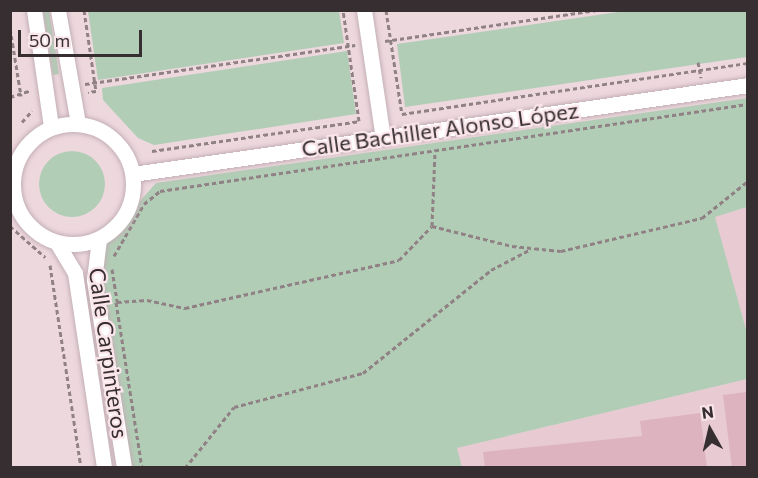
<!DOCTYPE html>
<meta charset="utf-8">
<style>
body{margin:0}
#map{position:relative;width:758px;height:478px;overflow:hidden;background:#edd8de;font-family:Commissioner,sans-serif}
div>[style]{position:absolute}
.built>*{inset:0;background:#e7cad2}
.green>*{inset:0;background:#b2cdb6}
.round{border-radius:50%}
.building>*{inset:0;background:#ddb3c0}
.path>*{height:3px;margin-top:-1.5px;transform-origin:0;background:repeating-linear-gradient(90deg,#908185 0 4.5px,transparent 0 7.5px)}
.roads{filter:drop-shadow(0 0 2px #c3afb5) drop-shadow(0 0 2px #c3afb5)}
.minor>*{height:15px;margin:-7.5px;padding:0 7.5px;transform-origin:7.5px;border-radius:7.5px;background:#fff}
.minor>.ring{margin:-7.5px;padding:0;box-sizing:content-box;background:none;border:15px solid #fff;border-radius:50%}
span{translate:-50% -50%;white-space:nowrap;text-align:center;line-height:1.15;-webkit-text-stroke:4.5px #fae5eb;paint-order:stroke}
.street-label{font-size:22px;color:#362e30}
.frame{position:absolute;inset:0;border:12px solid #362e30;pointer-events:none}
.north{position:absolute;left:680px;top:400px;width:60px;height:60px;-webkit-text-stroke:4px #fae5eb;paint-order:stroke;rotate:352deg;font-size:16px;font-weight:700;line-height:24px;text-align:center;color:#362e30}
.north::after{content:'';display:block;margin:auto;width:21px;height:27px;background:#362e30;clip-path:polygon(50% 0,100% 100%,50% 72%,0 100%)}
.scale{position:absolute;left:18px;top:30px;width:124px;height:27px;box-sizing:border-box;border:3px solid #362e30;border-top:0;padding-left:8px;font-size:18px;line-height:21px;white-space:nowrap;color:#362e30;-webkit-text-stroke:4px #fae5eb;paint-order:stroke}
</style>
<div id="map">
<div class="built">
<i style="clip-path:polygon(747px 207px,747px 333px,714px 217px)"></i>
<i style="clip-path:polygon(747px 379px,747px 467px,462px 467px,456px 448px)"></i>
</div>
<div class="green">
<i style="clip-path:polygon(43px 11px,49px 11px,59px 74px,53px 75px)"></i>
<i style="clip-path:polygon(88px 11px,339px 11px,344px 43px,98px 80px)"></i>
<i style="clip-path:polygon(625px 11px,747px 11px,747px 57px,405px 107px,397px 44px)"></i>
<i style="clip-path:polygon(347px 51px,356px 114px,154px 145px,138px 138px,103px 100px,102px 88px)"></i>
<i style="clip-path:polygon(747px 98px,747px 207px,715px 217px,747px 333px,747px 379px,457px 448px,462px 467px,132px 467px,97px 250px,156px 183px)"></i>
<i class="round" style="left:39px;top:151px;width:66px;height:66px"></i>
</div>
<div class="building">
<i style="clip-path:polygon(747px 392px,747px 468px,732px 468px,723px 395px)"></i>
<i style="clip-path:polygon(700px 413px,707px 468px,485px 468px,483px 452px,642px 436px,640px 421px)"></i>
</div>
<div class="path">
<i style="left:84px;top:10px;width:82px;rotate:81.6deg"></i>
<i style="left:96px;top:91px;width:8px;rotate:173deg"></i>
<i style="left:386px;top:10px;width:105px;rotate:81.3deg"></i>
<i style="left:402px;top:114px;width:350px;rotate:-8.4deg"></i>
<i style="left:10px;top:28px;width:69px;rotate:80.8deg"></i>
<i style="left:385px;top:41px;width:214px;rotate:-8.3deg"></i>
<i style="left:698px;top:62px;width:16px;rotate:79deg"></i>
<i style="left:85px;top:84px;width:273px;rotate:-8.2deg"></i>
<i style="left:10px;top:97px;width:22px;rotate:-18deg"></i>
<i style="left:22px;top:122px;width:15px;rotate:-48deg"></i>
<i style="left:152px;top:151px;width:209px;rotate:-8.2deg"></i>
<i style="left:359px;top:121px;width:112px;rotate:-98.2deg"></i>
<i style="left:10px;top:226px;width:47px;rotate:41.5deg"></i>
<i style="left:432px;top:226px;width:75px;rotate:-87.7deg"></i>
<i style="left:114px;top:256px;width:60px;rotate:-60deg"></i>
<i style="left:144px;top:204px;width:21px;rotate:-39deg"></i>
<i style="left:160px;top:191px;width:594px;rotate:-8.42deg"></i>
<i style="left:50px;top:265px;width:205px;rotate:81.3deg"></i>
<i style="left:112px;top:269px;width:33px;rotate:81deg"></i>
<i style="left:117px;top:302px;width:30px;rotate:-4deg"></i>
<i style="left:147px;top:300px;width:39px;rotate:12deg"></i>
<i style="left:185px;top:308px;width:219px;rotate:-12.6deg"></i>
<i style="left:399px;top:260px;width:47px;rotate:-45.9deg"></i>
<i style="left:432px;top:226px;width:82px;rotate:14deg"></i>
<i style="left:512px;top:246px;width:49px;rotate:5.8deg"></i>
<i style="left:561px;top:251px;width:145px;rotate:-13.2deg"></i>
<i style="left:702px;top:218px;width:59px;rotate:-38.8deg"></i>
<i style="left:116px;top:302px;width:168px;rotate:81.1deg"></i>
<i style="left:185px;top:468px;width:78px;rotate:-51.2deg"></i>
<i style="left:234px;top:407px;width:133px;rotate:-14.8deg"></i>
<i style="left:363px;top:373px;width:164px;rotate:-38.8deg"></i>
<i style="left:491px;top:270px;width:45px;rotate:-27.7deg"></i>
</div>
<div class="roads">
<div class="minor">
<i style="left:34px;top:10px;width:118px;rotate:81.7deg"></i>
<i style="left:58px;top:10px;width:115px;rotate:80deg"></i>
<i style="left:364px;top:10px;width:129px;rotate:81.6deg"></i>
<i class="ring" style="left:13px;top:124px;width:105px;height:105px"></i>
<i style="left:133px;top:174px;width:621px;rotate:-8.23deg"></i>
<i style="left:99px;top:239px;width:41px;rotate:97deg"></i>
<i style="left:94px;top:280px;width:190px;rotate:80.9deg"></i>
<i style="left:57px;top:243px;width:35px;rotate:59deg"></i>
<i style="left:75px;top:273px;width:197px;rotate:81.5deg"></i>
</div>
</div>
<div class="street-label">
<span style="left:440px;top:129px;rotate:-8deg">Calle Bachiller Alonso López</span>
<span style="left:109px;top:353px;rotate:82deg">Calle Carpinteros</span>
</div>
<div class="frame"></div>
<div class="north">N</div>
<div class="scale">50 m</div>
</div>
